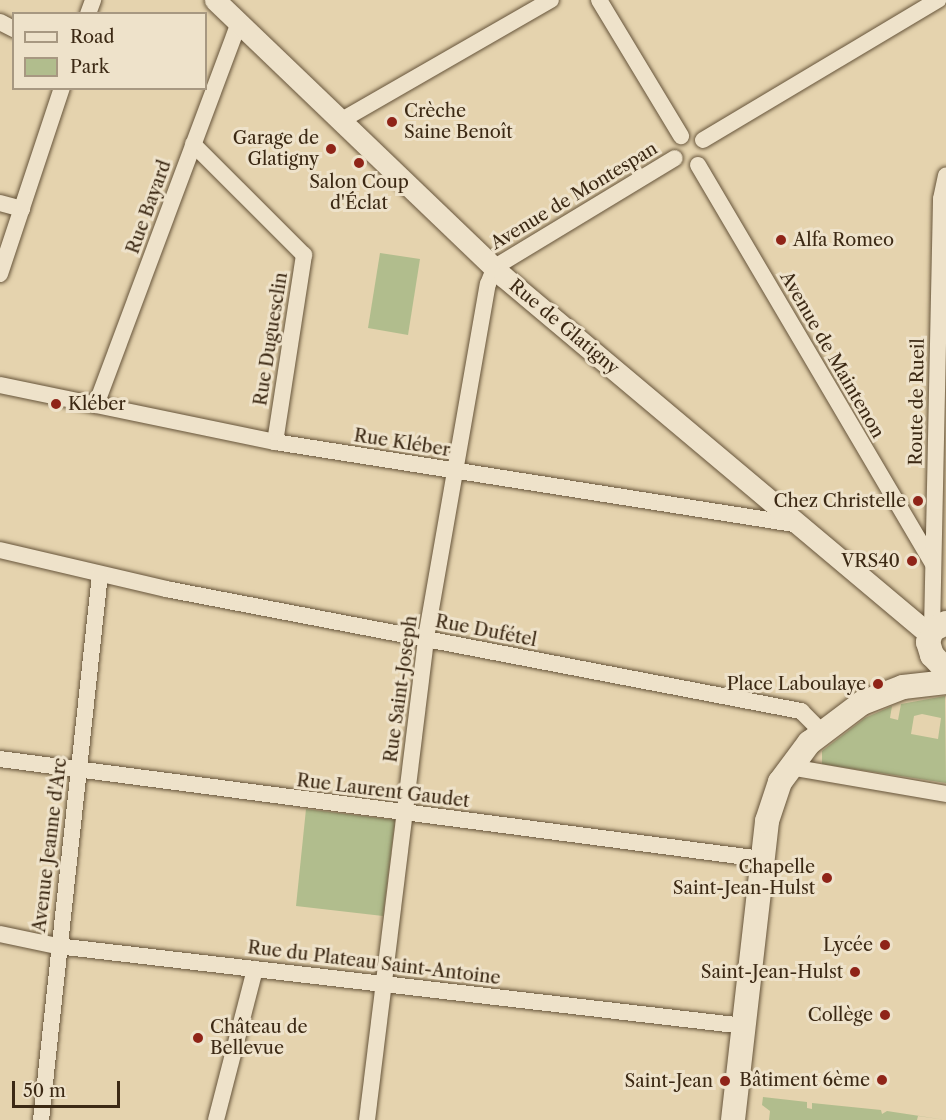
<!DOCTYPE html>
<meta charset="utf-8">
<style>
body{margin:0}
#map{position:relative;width:946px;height:1120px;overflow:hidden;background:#e5d3ae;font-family:"Libre Caslon Text",serif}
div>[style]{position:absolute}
.green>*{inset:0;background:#b1bd8d}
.roads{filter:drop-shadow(0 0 2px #66543a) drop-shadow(0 0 2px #66543a)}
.minor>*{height:16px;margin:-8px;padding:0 8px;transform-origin:8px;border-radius:8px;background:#eee2ca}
.tertiary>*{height:21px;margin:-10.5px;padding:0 10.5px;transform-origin:10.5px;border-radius:10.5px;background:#eee2ca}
.secondary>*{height:24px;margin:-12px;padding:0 12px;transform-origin:12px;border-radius:12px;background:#eee2ca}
.dots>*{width:16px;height:16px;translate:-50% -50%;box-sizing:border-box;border:3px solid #eee2ca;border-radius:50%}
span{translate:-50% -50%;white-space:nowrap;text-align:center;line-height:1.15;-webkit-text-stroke:6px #eee2ca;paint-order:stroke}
.poi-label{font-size:18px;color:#3c2914}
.left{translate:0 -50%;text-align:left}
.right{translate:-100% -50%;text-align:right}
.street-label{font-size:18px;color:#3c2914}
.legend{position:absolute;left:12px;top:12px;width:195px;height:78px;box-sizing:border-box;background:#eee2ca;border:2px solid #a79881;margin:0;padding:8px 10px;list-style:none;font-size:18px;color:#3c2914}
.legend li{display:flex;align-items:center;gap:12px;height:30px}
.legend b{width:30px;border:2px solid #a79881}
.scale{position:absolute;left:12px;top:1081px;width:108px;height:27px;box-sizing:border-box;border:3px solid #3c2914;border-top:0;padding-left:8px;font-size:18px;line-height:21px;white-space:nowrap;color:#3c2914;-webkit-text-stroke:4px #eee2ca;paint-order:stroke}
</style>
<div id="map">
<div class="green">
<i style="clip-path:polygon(380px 253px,420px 259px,408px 335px,368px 328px)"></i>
<i style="clip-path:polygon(evenodd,945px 696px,946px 783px,822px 764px,822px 751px,865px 718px,892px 706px,890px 718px,898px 720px,901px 704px,945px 696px,922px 714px,941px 718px,938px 739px,911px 734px,914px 716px,922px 714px)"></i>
<i style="clip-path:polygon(306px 809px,395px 820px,383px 916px,296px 906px)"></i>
<i style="clip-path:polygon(763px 1097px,807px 1102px,807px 1108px,812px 1109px,812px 1103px,881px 1110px,882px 1114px,887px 1111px,946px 1120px,918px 1116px,917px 1120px,769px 1120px,770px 1111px,762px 1105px)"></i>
</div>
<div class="roads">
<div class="minor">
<i style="left:599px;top:0;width:159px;rotate:58.9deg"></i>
<i style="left:88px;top:14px;width:15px;rotate:-70deg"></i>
<i style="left:0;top:22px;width:16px;rotate:27deg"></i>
<i style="left:342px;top:120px;width:241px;rotate:-29.9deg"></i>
<i style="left:703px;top:140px;width:274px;rotate:-30.8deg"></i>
<i style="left:193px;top:144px;width:157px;rotate:45deg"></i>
<i style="left:304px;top:255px;width:189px;rotate:98.8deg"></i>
<i style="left:698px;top:165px;width:463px;rotate:59.5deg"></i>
<i style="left:0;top:203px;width:23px;rotate:15deg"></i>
<i style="left:0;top:274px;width:196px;rotate:-71.6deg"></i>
<i style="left:0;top:385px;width:281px;rotate:11.7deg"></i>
<i style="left:275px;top:442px;width:532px;rotate:8.98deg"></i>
<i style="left:96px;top:405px;width:408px;rotate:-69.5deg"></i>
<i style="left:0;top:550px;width:171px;rotate:13.2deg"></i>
<i style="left:166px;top:589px;width:647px;rotate:10.88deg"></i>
<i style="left:801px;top:711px;width:28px;rotate:45deg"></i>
<i style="left:932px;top:630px;width:431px;rotate:-88.8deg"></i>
<i style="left:941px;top:199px;width:24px;rotate:-78deg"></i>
<i style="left:0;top:759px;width:769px;rotate:7.48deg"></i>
<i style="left:790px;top:767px;width:158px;rotate:9.8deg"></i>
<i style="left:0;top:934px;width:58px;rotate:11.9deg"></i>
<i style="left:57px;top:946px;width:692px;rotate:6.64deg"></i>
<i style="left:41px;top:1120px;width:549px;rotate:-83.83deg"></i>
<i style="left:216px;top:1120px;width:156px;rotate:-75.5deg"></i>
<i style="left:367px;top:1120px;width:492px;rotate:-83deg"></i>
<i style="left:427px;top:632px;width:353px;rotate:-80.1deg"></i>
<i style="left:488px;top:284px;width:18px;rotate:-68deg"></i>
<i style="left:495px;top:267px;width:210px;rotate:-31.2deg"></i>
</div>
<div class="tertiary">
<i style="left:215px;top:0;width:400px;rotate:43.8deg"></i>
<i style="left:504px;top:277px;width:555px;rotate:40.03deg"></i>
</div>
<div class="secondary">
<i style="left:946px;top:623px;width:16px;rotate:153deg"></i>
<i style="left:932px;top:630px;width:13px;rotate:108deg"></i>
<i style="left:928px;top:642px;width:14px;rotate:73deg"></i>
<i style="left:932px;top:655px;width:21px;rotate:47deg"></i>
<i style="left:733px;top:1120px;width:301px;rotate:-83.5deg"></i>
<i style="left:767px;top:821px;width:41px;rotate:-71.6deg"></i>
<i style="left:780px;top:782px;width:49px;rotate:-53.4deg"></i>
<i style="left:809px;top:743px;width:66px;rotate:-37deg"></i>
<i style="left:862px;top:703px;width:44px;rotate:-21.3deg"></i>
<i style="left:903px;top:687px;width:43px;rotate:-6.6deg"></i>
</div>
</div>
<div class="dots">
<i style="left:392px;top:122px;background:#8f2418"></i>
<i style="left:331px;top:149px;background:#8f2418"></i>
<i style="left:359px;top:163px;background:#8f2418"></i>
<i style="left:781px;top:240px;background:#8f2418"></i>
<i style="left:56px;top:404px;background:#8f2418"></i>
<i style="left:918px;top:501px;background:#8f2418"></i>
<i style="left:912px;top:561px;background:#8f2418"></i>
<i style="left:878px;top:684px;background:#8f2418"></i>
<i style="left:827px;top:878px;background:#8f2418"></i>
<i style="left:885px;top:945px;background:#8f2418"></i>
<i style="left:855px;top:972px;background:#8f2418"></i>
<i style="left:885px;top:1015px;background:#8f2418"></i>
<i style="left:198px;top:1038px;background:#8f2418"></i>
<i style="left:882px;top:1080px;background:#8f2418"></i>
<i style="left:725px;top:1081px;background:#8f2418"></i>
</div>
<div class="poi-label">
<span class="left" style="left:404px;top:122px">Crèche<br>Saine Benoît</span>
<span class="right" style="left:319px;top:149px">Garage de<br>Glatigny</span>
<span style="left:359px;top:193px">Salon Coup<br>d'Éclat</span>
<span class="left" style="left:793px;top:240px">Alfa Romeo</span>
<span class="left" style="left:68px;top:404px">Kléber</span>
<span class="right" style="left:906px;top:501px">Chez Christelle</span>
<span class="right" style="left:900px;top:561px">VRS40</span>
<span class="right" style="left:866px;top:684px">Place Laboulaye</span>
<span class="right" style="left:815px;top:878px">Chapelle<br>Saint-Jean-Hulst</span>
<span class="right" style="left:873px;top:945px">Lycée</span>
<span class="right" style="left:843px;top:972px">Saint-Jean-Hulst</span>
<span class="right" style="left:873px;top:1015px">Collège</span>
<span class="left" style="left:210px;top:1038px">Château de<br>Bellevue</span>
<span class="right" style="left:870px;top:1080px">Bâtiment 6ème</span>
<span class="right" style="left:713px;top:1081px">Saint-Jean</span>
</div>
<div class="street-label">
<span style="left:574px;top:196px;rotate:-31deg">Avenue de Montespan</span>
<span style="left:149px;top:207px;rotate:-70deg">Rue Bayard</span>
<span style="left:564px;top:327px;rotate:40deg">Rue de Glatigny</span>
<span style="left:271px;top:339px;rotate:-81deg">Rue Duguesclin</span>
<span style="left:832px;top:355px;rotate:60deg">Avenue de Maintenon</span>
<span style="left:917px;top:402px;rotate:-89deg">Route de Rueil</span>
<span style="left:402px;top:443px;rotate:9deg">Rue Kléber</span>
<span style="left:486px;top:631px;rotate:11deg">Rue Dufétel</span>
<span style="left:401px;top:689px;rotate:-82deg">Rue Saint-Joseph</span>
<span style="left:383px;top:791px;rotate:7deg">Rue Laurent Gaudet</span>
<span style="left:50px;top:845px;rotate:-83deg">Avenue Jeanne d'Arc</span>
<span style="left:374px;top:963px;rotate:7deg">Rue du Plateau Saint-Antoine</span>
</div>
<ul class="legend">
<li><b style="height:8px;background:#eee2ca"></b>Road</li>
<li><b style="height:16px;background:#b1bd8d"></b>Park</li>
</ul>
<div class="scale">50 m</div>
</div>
